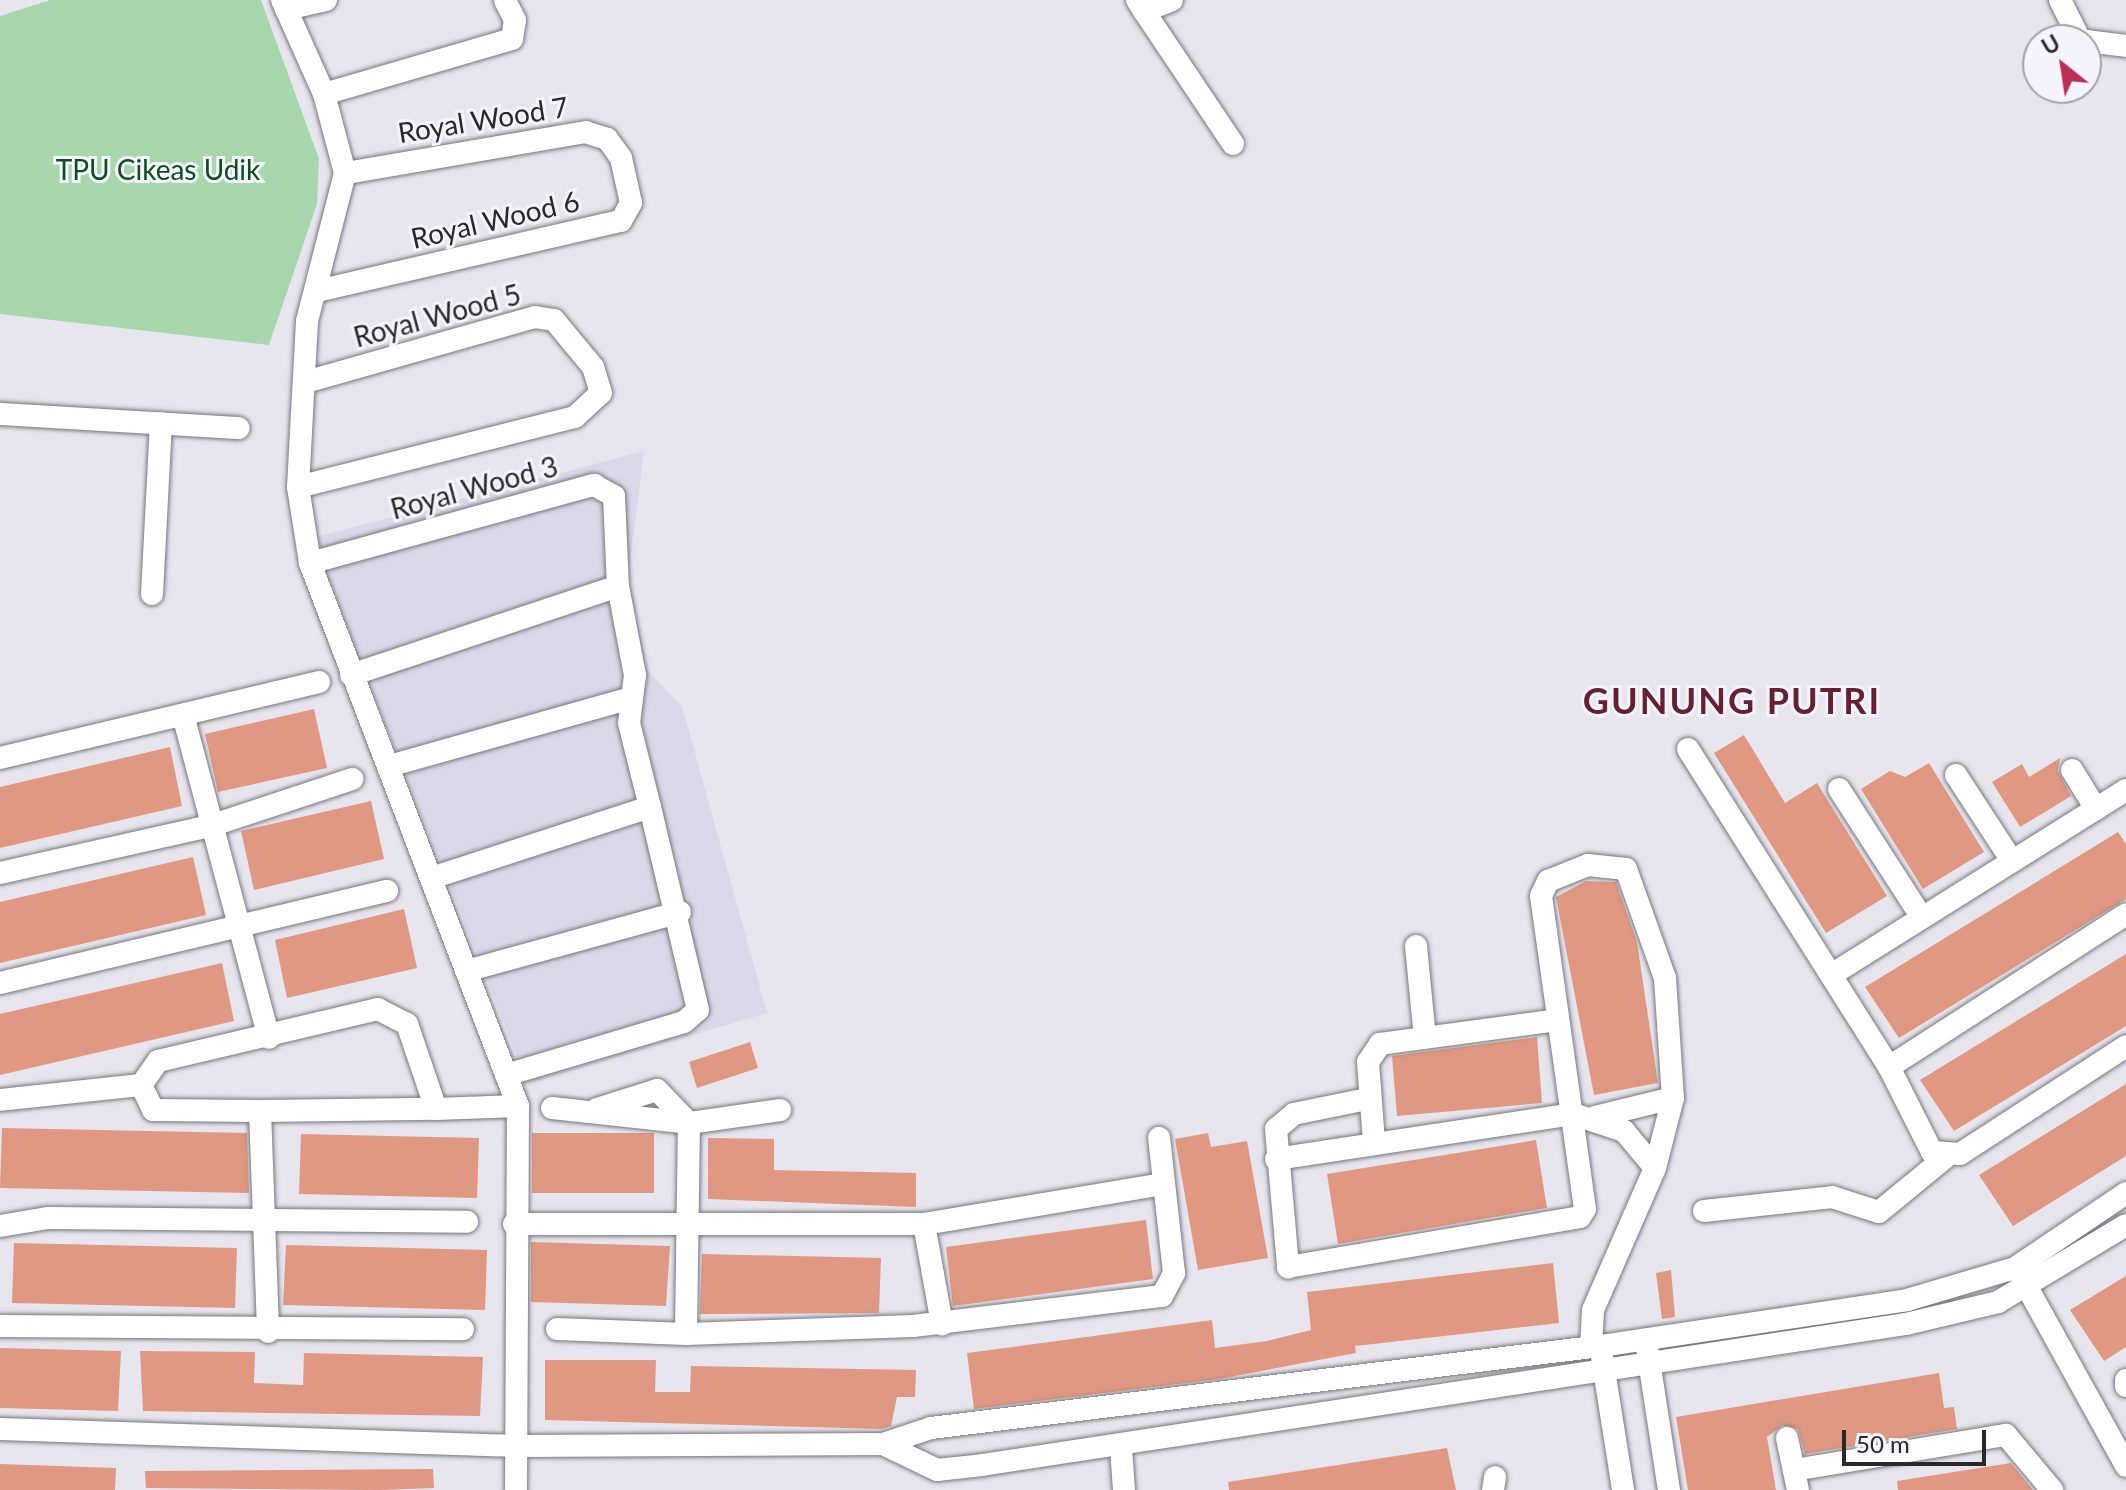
<!DOCTYPE html>
<style>
body{margin:0}
#map{position:relative;width:2126px;height:1490px;overflow:hidden;background:#e7e6ee;font-family:Lato,sans-serif}
div>[style]{position:absolute}
.built>*{inset:0;background:#dbd9e9}
.green>*{inset:0;background:#a8d6ad}
.building>*{inset:0;background:#e19882}
.roads{filter:drop-shadow(0 0 2px #77767e) drop-shadow(0 0 2px #77767e)}
.minor>*{height:22px;margin:-11px;padding:0 11px;transform-origin:11px;border-radius:11px;background:#fff}
span{translate:-50% -50%;white-space:nowrap;text-align:center;line-height:1.15;-webkit-text-stroke:6px #f5f4fc;paint-order:stroke}
.street-label{font-size:28px;color:#29292c}
.park-label{font-size:28px;color:#0c4e1f}
.district-label{font-size:36px;color:#652031;font-weight:700;letter-spacing:2px}
.north{position:absolute;left:2022px;top:24px;width:80px;height:80px;box-sizing:border-box;background:#f5f4fc;border:2px solid #a3a3a9;border-radius:50%;rotate:330deg;font-size:22px;font-weight:700;line-height:32px;text-align:center;color:#29292c}
.north::after{content:'';display:block;margin:auto;width:28px;height:36px;background:#bd2e59;clip-path:polygon(50% 0,100% 100%,50% 72%,0 100%)}
.scale{position:absolute;left:1842px;top:1430px;width:144px;height:36px;box-sizing:border-box;border:4px solid #29292c;border-top:0;padding-left:10px;font-size:24px;line-height:28px;white-space:nowrap;color:#29292c;-webkit-text-stroke:6px #f5f4fc;paint-order:stroke}
</style>
<div id="map">
<div class="built">
<i style="clip-path:polygon(644px 451px,628px 581px,648px 671px,682px 706px,767px 1013px,528px 1084px,312px 538px)"></i>
</div>
<div class="green">
<i style="clip-path:polygon(50px 0,261px 0,319px 159px,317px 204px,269px 345px,0 314px,0 16px)"></i>
</div>
<div class="building">
<i style="clip-path:polygon(314px 709px,327px 768px,218px 792px,205px 734px)"></i>
<i style="clip-path:polygon(1744px 735px,1785px 803px,1817px 783px,1887px 896px,1826px 933px,1714px 753px)"></i>
<i style="clip-path:polygon(170px 747px,182px 806px,0 848px,0 787px)"></i>
<i style="clip-path:polygon(2060px 758px,2058px 771px,2071px 796px,2020px 827px,1992px 782px,2022px 764px,2029px 777px)"></i>
<i style="clip-path:polygon(1929px 763px,1984px 852px,1923px 889px,1861px 789px,1890px 771px,1905px 777px)"></i>
<i style="clip-path:polygon(371px 801px,384px 859px,254px 890px,241px 831px)"></i>
<i style="clip-path:polygon(2118px 832px,2126px 844px,2126px 899px,1899px 1038px,1865px 987px)"></i>
<i style="clip-path:polygon(193px 857px,206px 915px,0 963px,0 902px)"></i>
<i style="clip-path:polygon(1586px 881px,1616px 882px,1637px 942px,1658px 1083px,1594px 1095px,1556px 897px)"></i>
<i style="clip-path:polygon(404px 909px,417px 968px,287px 998px,275px 940px)"></i>
<i style="clip-path:polygon(2126px 954px,2126px 1026px,1954px 1131px,1920px 1080px)"></i>
<i style="clip-path:polygon(222px 963px,234px 1021px,0 1075px,0 1014px)"></i>
<i style="clip-path:polygon(1537px 1037px,1542px 1103px,1397px 1116px,1392px 1056px)"></i>
<i style="clip-path:polygon(750px 1042px,758px 1068px,697px 1088px,689px 1062px)"></i>
<i style="clip-path:polygon(2126px 1084px,2126px 1156px,2013px 1226px,1979px 1175px)"></i>
<i style="clip-path:polygon(2px 1128px,247px 1133px,249px 1193px,0 1188px)"></i>
<i style="clip-path:polygon(532px 1133px,654px 1133px,654px 1193px,532px 1193px)"></i>
<i style="clip-path:polygon(1208px 1133px,1211px 1147px,1247px 1141px,1268px 1258px,1198px 1270px,1175px 1139px)"></i>
<i style="clip-path:polygon(301px 1134px,479px 1138px,477px 1198px,299px 1194px)"></i>
<i style="clip-path:polygon(708px 1138px,774px 1139px,774px 1170px,916px 1173px,916px 1207px,708px 1199px)"></i>
<i style="clip-path:polygon(1536px 1140px,1547px 1208px,1338px 1244px,1327px 1174px)"></i>
<i style="clip-path:polygon(1146px 1220px,1153px 1279px,953px 1306px,946px 1247px)"></i>
<i style="clip-path:polygon(531px 1242px,670px 1246px,666px 1306px,531px 1302px)"></i>
<i style="clip-path:polygon(14px 1243px,237px 1248px,235px 1308px,12px 1303px)"></i>
<i style="clip-path:polygon(286px 1245px,487px 1250px,485px 1310px,283px 1305px)"></i>
<i style="clip-path:polygon(702px 1254px,881px 1258px,879px 1313px,700px 1314px)"></i>
<i style="clip-path:polygon(1553px 1263px,1559px 1323px,1355px 1346px,1356px 1353px,1219px 1379px,974px 1409px,967px 1353px,1212px 1320px,1215px 1348px,1267px 1341px,1311px 1330px,1307px 1292px)"></i>
<i style="clip-path:polygon(1671px 1270px,1675px 1317px,1662px 1319px,1656px 1273px)"></i>
<i style="clip-path:polygon(2126px 1276px,2126px 1347px,2104px 1361px,2070px 1310px)"></i>
<i style="clip-path:polygon(0 1348px,121px 1351px,118px 1411px,0 1408px)"></i>
<i style="clip-path:polygon(140px 1351px,255px 1352px,254px 1383px,303px 1385px,304px 1353px,483px 1357px,480px 1416px,143px 1411px)"></i>
<i style="clip-path:polygon(545px 1360px,656px 1360px,655px 1392px,690px 1392px,691px 1366px,916px 1370px,915px 1397px,897px 1397px,891px 1426px,882px 1429px,545px 1420px)"></i>
<i style="clip-path:polygon(1939px 1373px,1944px 1408px,1954px 1407px,1957px 1429px,1805px 1454px,1798px 1429px,1783px 1425px,1767px 1437px,1776px 1490px,1688px 1490px,1676px 1417px)"></i>
<i style="clip-path:polygon(1447px 1448px,1456px 1490px,1229px 1490px,1228px 1482px)"></i>
<i style="clip-path:polygon(2011px 1463px,2033px 1490px,1898px 1490px,1897px 1481px)"></i>
<i style="clip-path:polygon(0 1464px,116px 1468px,115px 1490px,0 1490px)"></i>
<i style="clip-path:polygon(433px 1469px,434px 1488px,379px 1490px,146px 1488px,145px 1471px)"></i>
</div>
<div class="roads">
<div class="minor">
<i style="left:282px;top:0;width:103px;rotate:65.9deg"></i>
<i style="left:324px;top:94px;width:82px;rotate:75.1deg"></i>
<i style="left:345px;top:173px;width:153px;rotate:104.4deg"></i>
<i style="left:307px;top:321px;width:166px;rotate:93.1deg"></i>
<i style="left:298px;top:487px;width:77px;rotate:81deg"></i>
<i style="left:310px;top:563px;width:581px;rotate:69.04deg"></i>
<i style="left:1137px;top:0;width:13px;rotate:58deg"></i>
<i style="left:1144px;top:11px;width:30px;rotate:-21deg"></i>
<i style="left:2060px;top:0;width:45px;rotate:63.4deg"></i>
<i style="left:286px;top:9px;width:41px;rotate:-12.7deg"></i>
<i style="left:1144px;top:11px;width:160px;rotate:56.2deg"></i>
<i style="left:2086px;top:41px;width:40px;rotate:7.1deg"></i>
<i style="left:324px;top:94px;width:196px;rotate:-16.3deg"></i>
<i style="left:512px;top:39px;width:19px;rotate:-81deg"></i>
<i style="left:515px;top:20px;width:22px;rotate:-117deg"></i>
<i style="left:317px;top:291px;width:312px;rotate:-13deg"></i>
<i style="left:621px;top:221px;width:21px;rotate:-61deg"></i>
<i style="left:631px;top:203px;width:46px;rotate:-102.5deg"></i>
<i style="left:621px;top:158px;width:24px;rotate:-126deg"></i>
<i style="left:607px;top:139px;width:22px;rotate:-162deg"></i>
<i style="left:586px;top:132px;width:244px;rotate:170.3deg"></i>
<i style="left:0;top:414px;width:239px;rotate:3.4deg"></i>
<i style="left:298px;top:487px;width:286px;rotate:-14.2deg"></i>
<i style="left:575px;top:417px;width:35px;rotate:-43deg"></i>
<i style="left:601px;top:393px;width:27px;rotate:-107deg"></i>
<i style="left:593px;top:367px;width:61px;rotate:-129.7deg"></i>
<i style="left:554px;top:320px;width:19px;rotate:-171deg"></i>
<i style="left:535px;top:317px;width:238px;rotate:164.2deg"></i>
<i style="left:310px;top:563px;width:295px;rotate:-15.4deg"></i>
<i style="left:594px;top:485px;width:23px;rotate:29deg"></i>
<i style="left:614px;top:496px;width:90px;rotate:87.5deg"></i>
<i style="left:618px;top:586px;width:91px;rotate:79.2deg"></i>
<i style="left:635px;top:675px;width:48px;rotate:97.1deg"></i>
<i style="left:629px;top:723px;width:87px;rotate:76deg"></i>
<i style="left:650px;top:807px;width:229px;rotate:162deg"></i>
<i style="left:152px;top:594px;width:171px;rotate:-87deg"></i>
<i style="left:351px;top:675px;width:281px;rotate:-18.4deg"></i>
<i style="left:183px;top:715px;width:334px;rotate:75.1deg"></i>
<i style="left:1688px;top:749px;width:376px;rotate:57.7deg"></i>
<i style="left:1889px;top:1067px;width:95px;rotate:63.2deg"></i>
<i style="left:1932px;top:1152px;width:28px;rotate:4deg"></i>
<i style="left:1960px;top:1154px;width:198px;rotate:-33deg"></i>
<i style="left:0;top:758px;width:328px;rotate:-13.4deg"></i>
<i style="left:389px;top:766px;width:251px;rotate:-15.7deg"></i>
<i style="left:2072px;top:770px;width:46px;rotate:58.4deg"></i>
<i style="left:1956px;top:775px;width:103px;rotate:56.9deg"></i>
<i style="left:1839px;top:789px;width:153px;rotate:57.2deg"></i>
<i style="left:0;top:873px;width:215px;rotate:-12.6deg"></i>
<i style="left:210px;top:826px;width:150px;rotate:-18.3deg"></i>
<i style="left:1416px;top:946px;width:91px;rotate:84.4deg"></i>
<i style="left:466px;top:971px;width:222px;rotate:-15.4deg"></i>
<i style="left:1831px;top:975px;width:348px;rotate:-32.1deg"></i>
<i style="left:0;top:983px;width:398px;rotate:-13.4deg"></i>
<i style="left:1889px;top:1067px;width:282px;rotate:-32.8deg"></i>
<i style="left:506px;top:1075px;width:186px;rotate:-16.6deg"></i>
<i style="left:684px;top:1022px;width:18px;rotate:-41deg"></i>
<i style="left:698px;top:1010px;width:209px;rotate:-103.3deg"></i>
<i style="left:1367px;top:1099px;width:75px;rotate:168.4deg"></i>
<i style="left:1294px;top:1114px;width:23px;rotate:140deg"></i>
<i style="left:1276px;top:1129px;width:139px;rotate:85deg"></i>
<i style="left:1288px;top:1267px;width:296px;rotate:-9.7deg"></i>
<i style="left:1580px;top:1217px;width:9px;rotate:-58deg"></i>
<i style="left:1585px;top:1209px;width:316px;rotate:-98deg"></i>
<i style="left:1541px;top:896px;width:17px;rotate:-65deg"></i>
<i style="left:1548px;top:881px;width:43px;rotate:-21.8deg"></i>
<i style="left:1588px;top:865px;width:38px;rotate:6deg"></i>
<i style="left:1626px;top:869px;width:116px;rotate:70.3deg"></i>
<i style="left:1665px;top:978px;width:120px;rotate:86.2deg"></i>
<i style="left:1673px;top:1098px;width:72px;rotate:104.4deg"></i>
<i style="left:1655px;top:1168px;width:155px;rotate:113.6deg"></i>
<i style="left:1593px;top:1310px;width:36px;rotate:93deg"></i>
<i style="left:0;top:1100px;width:142px;rotate:-6.1deg"></i>
<i style="left:552px;top:1108px;width:138px;rotate:6.2deg"></i>
<i style="left:436px;top:1109px;width:90px;rotate:-108.8deg"></i>
<i style="left:407px;top:1024px;width:33px;rotate:-153deg"></i>
<i style="left:378px;top:1009px;width:226px;rotate:166.7deg"></i>
<i style="left:158px;top:1061px;width:29px;rotate:125deg"></i>
<i style="left:141px;top:1085px;width:28px;rotate:64deg"></i>
<i style="left:153px;top:1110px;width:107px;rotate:0.5deg"></i>
<i style="left:260px;top:1111px;width:176px;rotate:-0.7deg"></i>
<i style="left:436px;top:1109px;width:82px;rotate:-2.1deg"></i>
<i style="left:518px;top:1106px;width:384px;rotate:90.3deg"></i>
<i style="left:597px;top:1109px;width:63px;rotate:-17.6deg"></i>
<i style="left:657px;top:1090px;width:46px;rotate:45.9deg"></i>
<i style="left:260px;top:1111px;width:221px;rotate:87.9deg"></i>
<i style="left:1595px;top:1117px;width:80px;rotate:-13.7deg"></i>
<i style="left:1374px;top:1142px;width:80px;rotate:-94.3deg"></i>
<i style="left:1368px;top:1062px;width:22px;rotate:-56deg"></i>
<i style="left:1380px;top:1044px;width:179px;rotate:-7.7deg"></i>
<i style="left:1276px;top:1159px;width:300px;rotate:-8.6deg"></i>
<i style="left:1573px;top:1114px;width:54px;rotate:18.4deg"></i>
<i style="left:1624px;top:1131px;width:48px;rotate:50deg"></i>
<i style="left:1704px;top:1211px;width:129px;rotate:-6.2deg"></i>
<i style="left:1832px;top:1197px;width:49px;rotate:17.7deg"></i>
<i style="left:1879px;top:1212px;width:87px;rotate:-39.4deg"></i>
<i style="left:514px;top:1224px;width:410px"></i>
<i style="left:924px;top:1224px;width:241px;rotate:-9.5deg"></i>
<i style="left:924px;top:1224px;width:102px;rotate:79.8deg"></i>
<i style="left:0;top:1226px;width:49px;rotate:-9.5deg"></i>
<i style="left:48px;top:1218px;width:419px;rotate:0.5deg"></i>
<i style="left:2022px;top:1278px;width:215px;rotate:61deg"></i>
<i style="left:0;top:1326px;width:463px;rotate:0.4deg"></i>
<i style="left:557px;top:1329px;width:129px;rotate:2.2deg"></i>
<i style="left:686px;top:1334px;width:227px;rotate:-2deg"></i>
<i style="left:913px;top:1326px;width:251px;rotate:-6.9deg"></i>
<i style="left:1162px;top:1296px;width:26px;rotate:-62deg"></i>
<i style="left:1174px;top:1273px;width:136px;rotate:-96.3deg"></i>
<i style="left:686px;top:1334px;width:211px;rotate:-89.2deg"></i>
<i style="left:689px;top:1123px;width:92px;rotate:-8.1deg"></i>
<i style="left:1647px;top:1348px;width:144px;rotate:81.2deg"></i>
<i style="left:1602px;top:1357px;width:135px;rotate:81deg"></i>
<i style="left:2126px;top:1380px;width:6px;rotate:90deg"></i>
<i style="left:0;top:1429px;width:518px;rotate:1.88deg"></i>
<i style="left:518px;top:1446px;width:365px;rotate:-0.3deg"></i>
<i style="left:883px;top:1444px;width:51px;rotate:-18.4deg"></i>
<i style="left:931px;top:1428px;width:675px;rotate:-6.98deg"></i>
<i style="left:1601px;top:1346px;width:309px;rotate:-8.5deg"></i>
<i style="left:1907px;top:1300px;width:113px;rotate:-16.5deg"></i>
<i style="left:2015px;top:1268px;width:134px;rotate:-34deg"></i>
<i style="left:1787px;top:1438px;width:53px;rotate:78.1deg"></i>
<i style="left:883px;top:1444px;width:60px;rotate:25.7deg"></i>
<i style="left:937px;top:1470px;width:45px;rotate:-6.3deg"></i>
<i style="left:982px;top:1465px;width:935px;rotate:-8.68deg"></i>
<i style="left:1906px;top:1324px;width:95px;rotate:-13.4deg"></i>
<i style="left:1998px;top:1302px;width:149px;rotate:-31deg"></i>
<i style="left:1121px;top:1448px;width:42px;rotate:85.9deg"></i>
<i style="left:1794px;top:1470px;width:215px;rotate:-9.4deg"></i>
<i style="left:2006px;top:1435px;width:72px;rotate:50.1deg"></i>
<i style="left:1493px;top:1490px;width:13px;rotate:-81deg"></i>
</div>
</div>
<div class="street-label">
<span style="left:483px;top:119px;rotate:-9deg">Royal Wood 7</span>
<span style="left:495px;top:219px;rotate:-13deg">Royal Wood 6</span>
<span style="left:437px;top:315px;rotate:-15deg">Royal Wood 5</span>
<span style="left:474px;top:487px;rotate:-15deg">Royal Wood 3</span>
</div>
<div class="park-label">
<span style="left:158px;top:169px">TPU Cikeas Udik</span>
</div>
<div class="district-label">
<span style="left:1732px;top:701px">GUNUNG PUTRI</span>
</div>
<div class="north">U</div>
<div class="scale">50 m</div>
</div>
